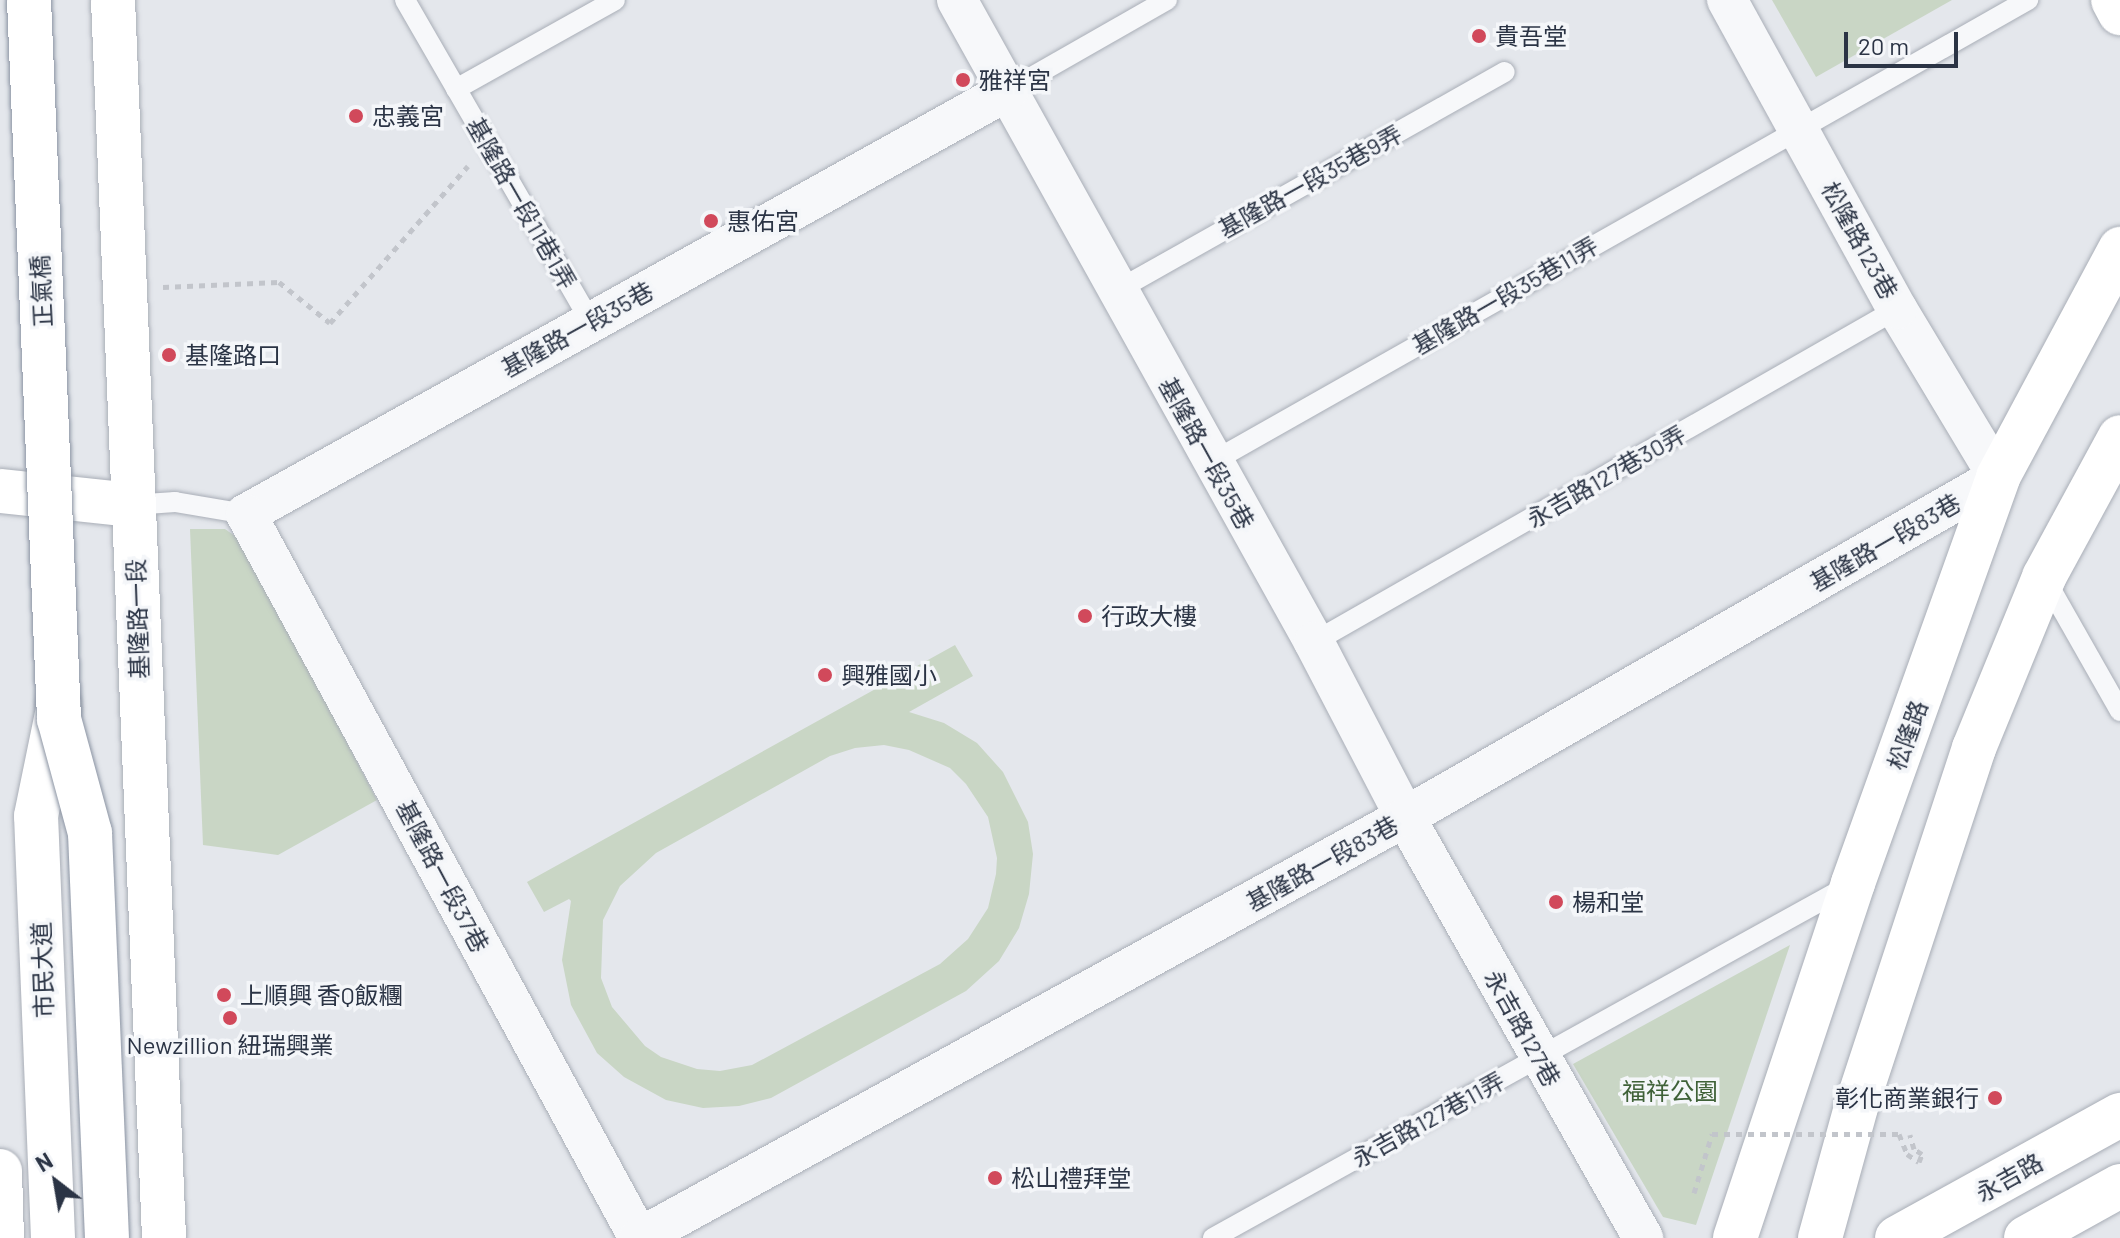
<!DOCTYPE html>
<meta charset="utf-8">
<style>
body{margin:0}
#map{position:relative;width:2120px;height:1238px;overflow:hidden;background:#e4e7ec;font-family:Barlow,"Noto Sans TC",sans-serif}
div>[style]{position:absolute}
.green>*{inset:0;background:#c9d6c5}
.path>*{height:5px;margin-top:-2.5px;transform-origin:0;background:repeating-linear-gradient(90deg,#c2c5cb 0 6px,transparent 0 12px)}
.roads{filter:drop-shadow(0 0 2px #a9aeb7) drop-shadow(0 0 2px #a9aeb7)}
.lane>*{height:20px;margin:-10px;padding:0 10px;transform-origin:10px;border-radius:10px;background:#f7f8fa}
.street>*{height:40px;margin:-20px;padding:0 20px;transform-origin:20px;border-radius:20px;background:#f7f8fa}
.secondary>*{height:44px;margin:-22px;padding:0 22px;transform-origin:22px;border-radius:22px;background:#fff}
.highway>*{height:44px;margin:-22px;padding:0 22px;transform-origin:22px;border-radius:22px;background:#fff}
.path-bridge>*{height:5px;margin-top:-2.5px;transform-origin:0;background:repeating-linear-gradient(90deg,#c2c5cb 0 6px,transparent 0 12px)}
.bridges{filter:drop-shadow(0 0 2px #8b94a3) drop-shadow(0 0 2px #8b94a3)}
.highway-bridge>*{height:44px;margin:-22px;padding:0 22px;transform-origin:22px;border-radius:22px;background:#fff}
.dots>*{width:22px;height:22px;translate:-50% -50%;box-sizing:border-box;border:4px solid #f4f6f9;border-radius:50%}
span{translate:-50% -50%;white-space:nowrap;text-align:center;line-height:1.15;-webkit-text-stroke:7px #f4f6f9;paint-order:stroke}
.poi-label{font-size:24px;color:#2b3445}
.left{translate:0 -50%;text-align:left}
.right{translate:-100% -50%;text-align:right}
.street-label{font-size:24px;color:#2b3445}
.park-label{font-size:24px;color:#3f6138}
.north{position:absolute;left:16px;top:1142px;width:80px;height:80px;-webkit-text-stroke:6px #f4f6f9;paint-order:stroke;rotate:329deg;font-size:22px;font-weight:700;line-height:32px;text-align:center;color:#2b3445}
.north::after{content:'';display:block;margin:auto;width:28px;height:36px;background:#2b3445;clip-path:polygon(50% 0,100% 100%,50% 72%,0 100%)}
.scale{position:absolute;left:1844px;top:32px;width:114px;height:36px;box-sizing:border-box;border:4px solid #2b3445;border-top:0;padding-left:10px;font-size:24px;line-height:28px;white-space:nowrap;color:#2b3445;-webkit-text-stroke:6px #f4f6f9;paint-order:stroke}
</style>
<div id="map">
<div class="green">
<i style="clip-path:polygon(1772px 0,1952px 0,1816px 77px)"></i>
<i style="clip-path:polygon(190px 529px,225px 529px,242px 541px,377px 800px,278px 855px,203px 845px)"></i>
<i style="clip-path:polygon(evenodd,955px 645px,973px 676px,909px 712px,944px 723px,977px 743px,1003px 772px,1028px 822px,1033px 854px,1029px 894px,1019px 928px,999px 961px,966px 991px,771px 1098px,739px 1106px,703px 1108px,666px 1100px,624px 1077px,597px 1053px,571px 1005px,562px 960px,571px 901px,569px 899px,544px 912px,527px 882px,955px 645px,884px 745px,909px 750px,950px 768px,966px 784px,988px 817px,997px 858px,996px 874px,988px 908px,968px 939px,940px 964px,752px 1065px,720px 1071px,697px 1069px,661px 1057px,645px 1046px,612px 1007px,601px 978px,603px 920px,620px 886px,656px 853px,830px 756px,855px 748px,884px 745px)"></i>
<i style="clip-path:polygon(1790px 945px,1696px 1225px,1663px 1217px,1573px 1064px)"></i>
</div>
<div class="path">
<i style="left:163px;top:287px;width:116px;rotate:-2.5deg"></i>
<i style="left:279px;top:282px;width:65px;rotate:38.8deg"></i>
<i style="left:330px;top:323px;width:209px;rotate:-48.7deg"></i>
<i style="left:1899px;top:1134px;width:22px;rotate:68deg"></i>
<i style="left:1907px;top:1154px;width:14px;rotate:34deg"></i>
<i style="left:1919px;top:1162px;width:9px;rotate:-69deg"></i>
<i style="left:1922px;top:1154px;width:9px;rotate:-148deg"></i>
<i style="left:1914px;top:1149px;width:15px;rotate:-106deg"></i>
<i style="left:1694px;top:1193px;width:62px;rotate:-73deg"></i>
</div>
<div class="roads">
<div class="lane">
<i style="left:405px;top:0;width:372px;rotate:60deg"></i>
<i style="left:456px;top:89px;width:182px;rotate:-29.2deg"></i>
<i style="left:1009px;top:90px;width:182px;rotate:-29.7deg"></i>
<i style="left:1116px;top:291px;width:446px;rotate:-29.4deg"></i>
<i style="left:1212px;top:462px;width:938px;rotate:-29.52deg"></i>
<i style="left:132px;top:505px;width:43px;rotate:-4deg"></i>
<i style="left:175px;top:502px;width:72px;rotate:9.6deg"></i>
<i style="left:2045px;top:579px;width:152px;rotate:60.4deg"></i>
<i style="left:1314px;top:642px;width:671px;rotate:-29.73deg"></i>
<i style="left:1213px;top:1238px;width:724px;rotate:-29.01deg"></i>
</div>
<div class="street">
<i style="left:957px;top:0;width:735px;rotate:60.92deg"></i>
<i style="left:1314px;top:642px;width:197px;rotate:62.5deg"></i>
<i style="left:1405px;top:817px;width:484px;rotate:60.5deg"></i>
<i style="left:1009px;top:90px;width:873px;rotate:150.94deg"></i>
<i style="left:246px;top:514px;width:824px;rotate:61.51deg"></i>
<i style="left:639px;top:1238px;width:874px;rotate:-28.79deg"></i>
<i style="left:1405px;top:817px;width:684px;rotate:-29.83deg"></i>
<i style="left:1998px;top:477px;width:196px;rotate:-121deg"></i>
<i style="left:1897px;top:309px;width:353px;rotate:-118.8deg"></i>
</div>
<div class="secondary">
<i style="left:113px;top:0;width:1239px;rotate:87.64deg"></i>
<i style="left:2113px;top:0;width:15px;rotate:62deg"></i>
<i style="left:0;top:491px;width:133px;rotate:6.1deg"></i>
<i style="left:0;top:1171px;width:67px;rotate:88.3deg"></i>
<i style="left:1735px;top:1238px;width:374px;rotate:-71.6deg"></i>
<i style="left:1853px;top:883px;width:431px;rotate:-70.3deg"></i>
<i style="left:1998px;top:477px;width:259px;rotate:-61.8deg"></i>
<i style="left:1820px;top:1238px;width:136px;rotate:-74.6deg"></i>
<i style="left:1856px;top:1107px;width:378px;rotate:-71.8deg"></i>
<i style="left:1974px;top:748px;width:185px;rotate:-67.7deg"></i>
<i style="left:2044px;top:577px;width:159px;rotate:-61.5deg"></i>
<i style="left:1897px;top:1238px;width:255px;rotate:-28.9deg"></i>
<i style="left:2026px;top:1238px;width:107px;rotate:-29deg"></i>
</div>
<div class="highway">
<i style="left:53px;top:1238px;width:422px;rotate:-92.3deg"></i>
<i style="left:36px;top:816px;width:114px;rotate:-78.4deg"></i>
</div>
</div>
<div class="path-bridge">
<i style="left:1712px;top:1134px;width:187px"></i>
</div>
<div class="bridges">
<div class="highway-bridge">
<i style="left:29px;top:0;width:720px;rotate:87.61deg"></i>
<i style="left:59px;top:719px;width:118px;rotate:74.8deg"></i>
<i style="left:90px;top:833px;width:405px;rotate:87.6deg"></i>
</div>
</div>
<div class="dots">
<i style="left:1479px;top:36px;background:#d1495b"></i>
<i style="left:963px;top:80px;background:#d1495b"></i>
<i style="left:356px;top:116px;background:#d1495b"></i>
<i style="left:711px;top:221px;background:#d1495b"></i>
<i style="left:169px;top:355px;background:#d1495b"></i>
<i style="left:1085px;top:616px;background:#d1495b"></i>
<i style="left:825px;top:675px;background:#d1495b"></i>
<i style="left:1556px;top:902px;background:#d1495b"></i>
<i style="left:224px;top:995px;background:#d1495b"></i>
<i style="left:230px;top:1018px;background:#d1495b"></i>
<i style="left:1995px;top:1098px;background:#d1495b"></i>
<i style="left:995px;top:1178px;background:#d1495b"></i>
</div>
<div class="poi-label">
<span class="left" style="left:1495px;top:36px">貴吾堂</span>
<span class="left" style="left:979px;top:80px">雅祥宮</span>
<span class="left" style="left:372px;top:116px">忠義宮</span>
<span class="left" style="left:727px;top:221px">惠佑宮</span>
<span class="left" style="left:185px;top:355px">基隆路口</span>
<span class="left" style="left:1101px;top:616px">行政大樓</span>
<span class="left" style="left:841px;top:675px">興雅國小</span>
<span class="left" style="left:1572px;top:902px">楊和堂</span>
<span class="left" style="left:240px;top:995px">上順興 香Q飯糰</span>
<span style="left:230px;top:1045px">Newzillion 紐瑞興業</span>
<span class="right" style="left:1979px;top:1098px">彰化商業銀行</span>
<span class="left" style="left:1011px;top:1178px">松山禮拜堂</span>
</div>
<div class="street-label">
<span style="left:1310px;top:181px;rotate:-29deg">基隆路一段35巷9弄</span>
<span style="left:522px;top:203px;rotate:60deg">基隆路一段11巷1弄</span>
<span style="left:1860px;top:240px;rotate:61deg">松隆路123巷</span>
<span style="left:41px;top:291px;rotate:-93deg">正氣橋</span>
<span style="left:1505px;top:295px;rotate:-30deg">基隆路一段35巷11弄</span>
<span style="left:577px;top:329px;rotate:-29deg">基隆路一段35巷</span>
<span style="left:1207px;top:453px;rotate:61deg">基隆路一段35巷</span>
<span style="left:1606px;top:476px;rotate:-30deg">永吉路127巷30弄</span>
<span style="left:1885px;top:542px;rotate:-30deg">基隆路一段83巷</span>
<span style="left:137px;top:619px;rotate:-92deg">基隆路一段</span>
<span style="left:1907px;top:735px;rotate:-70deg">松隆路</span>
<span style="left:1322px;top:863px;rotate:-29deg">基隆路一段83巷</span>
<span style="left:443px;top:876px;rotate:62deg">基隆路一段37巷</span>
<span style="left:42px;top:970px;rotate:-92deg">市民大道</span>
<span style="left:1523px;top:1028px;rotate:61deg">永吉路127巷</span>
<span style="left:1428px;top:1119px;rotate:-29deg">永吉路127巷11弄</span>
<span style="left:2009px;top:1177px;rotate:-29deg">永吉路</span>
</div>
<div class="park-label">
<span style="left:1670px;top:1091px">福祥公園</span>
</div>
<div class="north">N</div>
<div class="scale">20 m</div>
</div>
